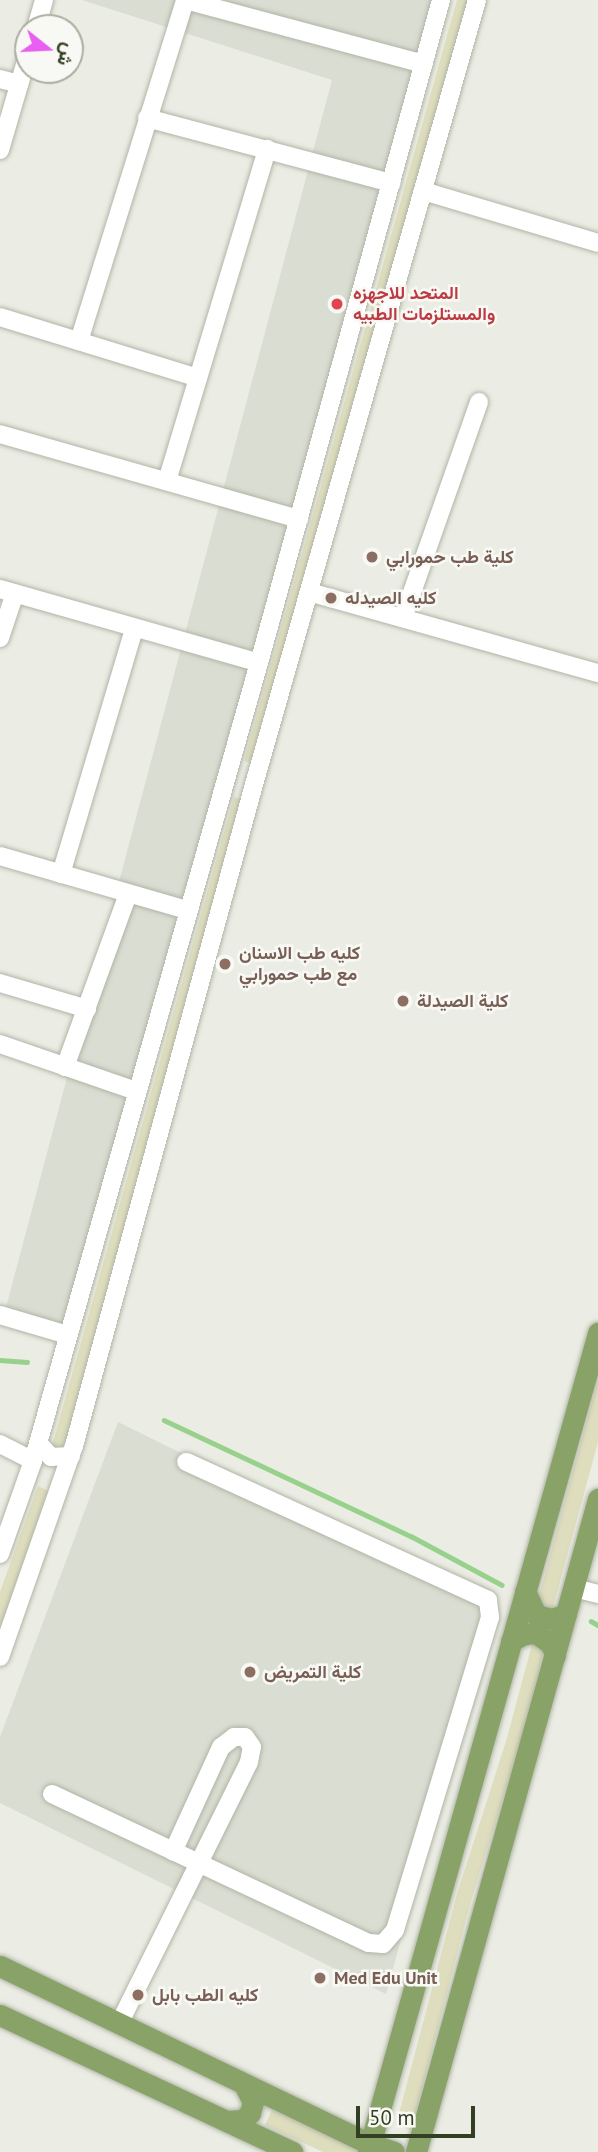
<!DOCTYPE html>
<meta charset="utf-8">
<style>
body{margin:0}
#map{position:relative;width:598px;height:2152px;overflow:hidden;background:#ebede4;font-family:"PT Sans",Vazirmatn,sans-serif}
div>[style]{position:absolute}
.built>*{inset:0;background:#daddd2}
.green>*{inset:0;background:#deddbd}
.stream>*{height:4.5px;margin:-2.25px;padding:0 2.25px;transform-origin:2.25px;border-radius:2.25px;background:#97d18c}
.roads{filter:drop-shadow(0 0 2px #b0b5a6) drop-shadow(0 0 2px #b0b5a6)}
.minor>*{height:18px;margin:-9px;padding:0 9px;transform-origin:9px;border-radius:9px;background:#fff}
.major>*{height:21px;margin:-10.5px;padding:0 10.5px;transform-origin:10.5px;border-radius:10.5px;background:#89a268}
.dots>*{width:19px;height:19px;translate:-50% -50%;box-sizing:border-box;border:4px solid #f8f9f4;border-radius:50%}
span{translate:-50% -50%;white-space:nowrap;text-align:center;line-height:1.15;-webkit-text-stroke:5px #f8f9f4;paint-order:stroke}
.health-label{font-size:18px;color:#be3a42;font-weight:700}
.left{translate:0 -50%;text-align:left}
.education-label{font-size:18px;color:#785e54;font-weight:700}
.north{position:absolute;left:14px;top:14px;width:70px;height:70px;box-sizing:border-box;background:#f8f9f4;border:2px solid #a9afa0;border-radius:50%;rotate:108deg;font-size:19px;font-weight:700;line-height:28px;text-align:center;color:#333f23}
.north::after{content:'';display:block;margin:auto;width:24px;height:32px;background:#e75ef1;clip-path:polygon(50% 0,100% 100%,50% 72%,0 100%)}
.scale{position:absolute;left:356px;top:2106px;width:119px;height:32px;box-sizing:border-box;border:4px solid #333f23;border-top:0;padding-left:9px;font-size:21px;line-height:24px;white-space:nowrap;color:#333f23;-webkit-text-stroke:5px #f8f9f4;paint-order:stroke}
</style>
<div id="map">
<div class="built">
<i style="clip-path:polygon(82px 0,435px 0,65px 1325px,5px 1311px,332px 80px)"></i>
<i style="clip-path:polygon(118px 1422px,493px 1607px,386px 1994px,0 1803px,0 1737px)"></i>
</div>
<div class="green">
<i style="clip-path:polygon(457px 0,472px 0,255px 764px,244px 761px)"></i>
<i style="clip-path:polygon(234px 797px,245px 800px,62px 1456px,50px 1453px)"></i>
<i style="clip-path:polygon(598px 1380px,598px 1442px,551px 1615px,535px 1611px)"></i>
<i style="clip-path:polygon(38px 1486px,53px 1493px,0 1637px,0 1592px)"></i>
<i style="clip-path:polygon(534px 1637px,547px 1640px,519px 1746px,471px 1901px,411px 2130px,396px 2125px,457px 1894px,507px 1738px)"></i>
<i style="clip-path:polygon(272px 2110px,357px 2149px,357px 2152px,323px 2152px,265px 2125px)"></i>
</div>
<div class="stream">
<i style="left:0;top:1360px;width:27px;rotate:4deg"></i>
<i style="left:164px;top:1420px;width:273px;rotate:25.2deg"></i>
<i style="left:411px;top:1536px;width:103px;rotate:28.3deg"></i>
<i style="left:591px;top:1621px;width:8px;rotate:30deg"></i>
</div>
<div class="roads">
<div class="minor">
<i style="left:185px;top:0;width:247px;rotate:15deg"></i>
<i style="left:36px;top:28px;width:29px;rotate:-74deg"></i>
<i style="left:0;top:79px;width:20px;rotate:15deg"></i>
<i style="left:147px;top:118px;width:253px;rotate:14.9deg"></i>
<i style="left:0;top:150px;width:100px;rotate:-73.7deg"></i>
<i style="left:423px;top:191px;width:183px;rotate:16.5deg"></i>
<i style="left:0;top:317px;width:207px;rotate:17.1deg"></i>
<i style="left:79px;top:341px;width:357px;rotate:-72.7deg"></i>
<i style="left:0;top:434px;width:311px;rotate:15.9deg"></i>
<i style="left:167px;top:481px;width:347px;rotate:-73.2deg"></i>
<i style="left:0;top:589px;width:269px;rotate:15.9deg"></i>
<i style="left:309px;top:592px;width:300px;rotate:15.7deg"></i>
<i style="left:403px;top:618px;width:229px;rotate:-70.6deg"></i>
<i style="left:0;top:638px;width:47px;rotate:-71.6deg"></i>
<i style="left:0;top:856px;width:195px;rotate:16.1deg"></i>
<i style="left:61px;top:874px;width:256px;rotate:-73.4deg"></i>
<i style="left:0;top:983px;width:91px;rotate:16.6deg"></i>
<i style="left:0;top:1044px;width:144px;rotate:19.1deg"></i>
<i style="left:65px;top:1067px;width:184px;rotate:-70deg"></i>
<i style="left:0;top:1315px;width:71px;rotate:16.4deg"></i>
<i style="left:38px;top:1443px;width:19px;rotate:47deg"></i>
<i style="left:51px;top:1457px;width:20px;rotate:-3deg"></i>
<i style="left:0;top:1444px;width:37px;rotate:27deg"></i>
<i style="left:0;top:1554px;width:99px;rotate:-70.5deg"></i>
<i style="left:33px;top:1461px;width:829px;rotate:-74.19deg"></i>
<i style="left:259px;top:663px;width:688px;rotate:-74.65deg"></i>
<i style="left:574px;top:1588px;width:25px;rotate:14deg"></i>
<i style="left:0;top:1657px;width:224px;rotate:-70.7deg"></i>
<i style="left:74px;top:1446px;width:682px;rotate:-74.78deg"></i>
<i style="left:253px;top:788px;width:819px;rotate:-74.13deg"></i>
<i style="left:52px;top:1794px;width:350px;rotate:25.2deg"></i>
<i style="left:369px;top:1943px;width:14px;rotate:4deg"></i>
<i style="left:383px;top:1944px;width:18px;rotate:-49deg"></i>
<i style="left:395px;top:1930px;width:327px;rotate:-73.1deg"></i>
<i style="left:490px;top:1617px;width:17px;rotate:-97deg"></i>
<i style="left:488px;top:1600px;width:332px;rotate:-155.4deg"></i>
<i style="left:119px;top:2024px;width:292px;rotate:-63.6deg"></i>
<i style="left:249px;top:1762px;width:15px;rotate:-79deg"></i>
<i style="left:252px;top:1747px;width:12px;rotate:-125deg"></i>
<i style="left:245px;top:1737px;width:11px;rotate:180deg"></i>
<i style="left:234px;top:1737px;width:16px;rotate:142deg"></i>
<i style="left:221px;top:1747px;width:115px;rotate:114.6deg"></i>
</div>
<div class="major">
<i style="left:525px;top:1591px;width:26px;rotate:65deg"></i>
<i style="left:536px;top:1615px;width:16px;rotate:14deg"></i>
<i style="left:552px;top:1619px;width:15px;rotate:-20deg"></i>
<i style="left:511px;top:1641px;width:16px;rotate:-27deg"></i>
<i style="left:525px;top:1634px;width:11px;rotate:-5deg"></i>
<i style="left:536px;top:1633px;width:19px;rotate:36deg"></i>
<i style="left:551px;top:1644px;width:12px;rotate:70deg"></i>
<i style="left:0;top:1966px;width:411px;rotate:25.7deg"></i>
<i style="left:370px;top:2144px;width:25px;rotate:18deg"></i>
<i style="left:0;top:2015px;width:323px;rotate:25.1deg"></i>
<i style="left:226px;top:2121px;width:17px;rotate:-3deg"></i>
<i style="left:243px;top:2120px;width:10px;rotate:-45deg"></i>
<i style="left:250px;top:2113px;width:11px;rotate:-75deg"></i>
<i style="left:253px;top:2102px;width:20px;rotate:-117deg"></i>
<i style="left:368px;top:2152px;width:851px;rotate:-74.31deg"></i>
<i style="left:416px;top:2152px;width:678px;rotate:-74.43deg"></i>
</div>
</div>
<div class="dots">
<i style="left:337px;top:304px;background:#e0444e"></i>
<i style="left:372px;top:557px;background:#8d6e63"></i>
<i style="left:331px;top:598px;background:#8d6e63"></i>
<i style="left:225px;top:964px;background:#8d6e63"></i>
<i style="left:403px;top:1001px;background:#8d6e63"></i>
<i style="left:250px;top:1672px;background:#8d6e63"></i>
<i style="left:320px;top:1978px;background:#8d6e63"></i>
<i style="left:138px;top:1995px;background:#8d6e63"></i>
</div>
<div class="health-label">
<span class="left" style="left:353px;top:304px">المتحد للاجهزه<br>والمستلزمات الطبيه</span>
</div>
<div class="education-label">
<span class="left" style="left:386px;top:557px">كلية طب حمورابي</span>
<span class="left" style="left:345px;top:598px">كليه الصيدله</span>
<span class="left" style="left:239px;top:964px">كليه طب الاسنان<br>مع طب حمورابي</span>
<span class="left" style="left:417px;top:1001px">كلية الصيدلة</span>
<span class="left" style="left:264px;top:1672px">كلية التمريض</span>
<span class="left" style="left:334px;top:1978px">Med Edu Unit</span>
<span class="left" style="left:152px;top:1995px">كليه الطب بابل</span>
</div>
<div class="north">ش</div>
<div class="scale">50 m</div>
</div>
